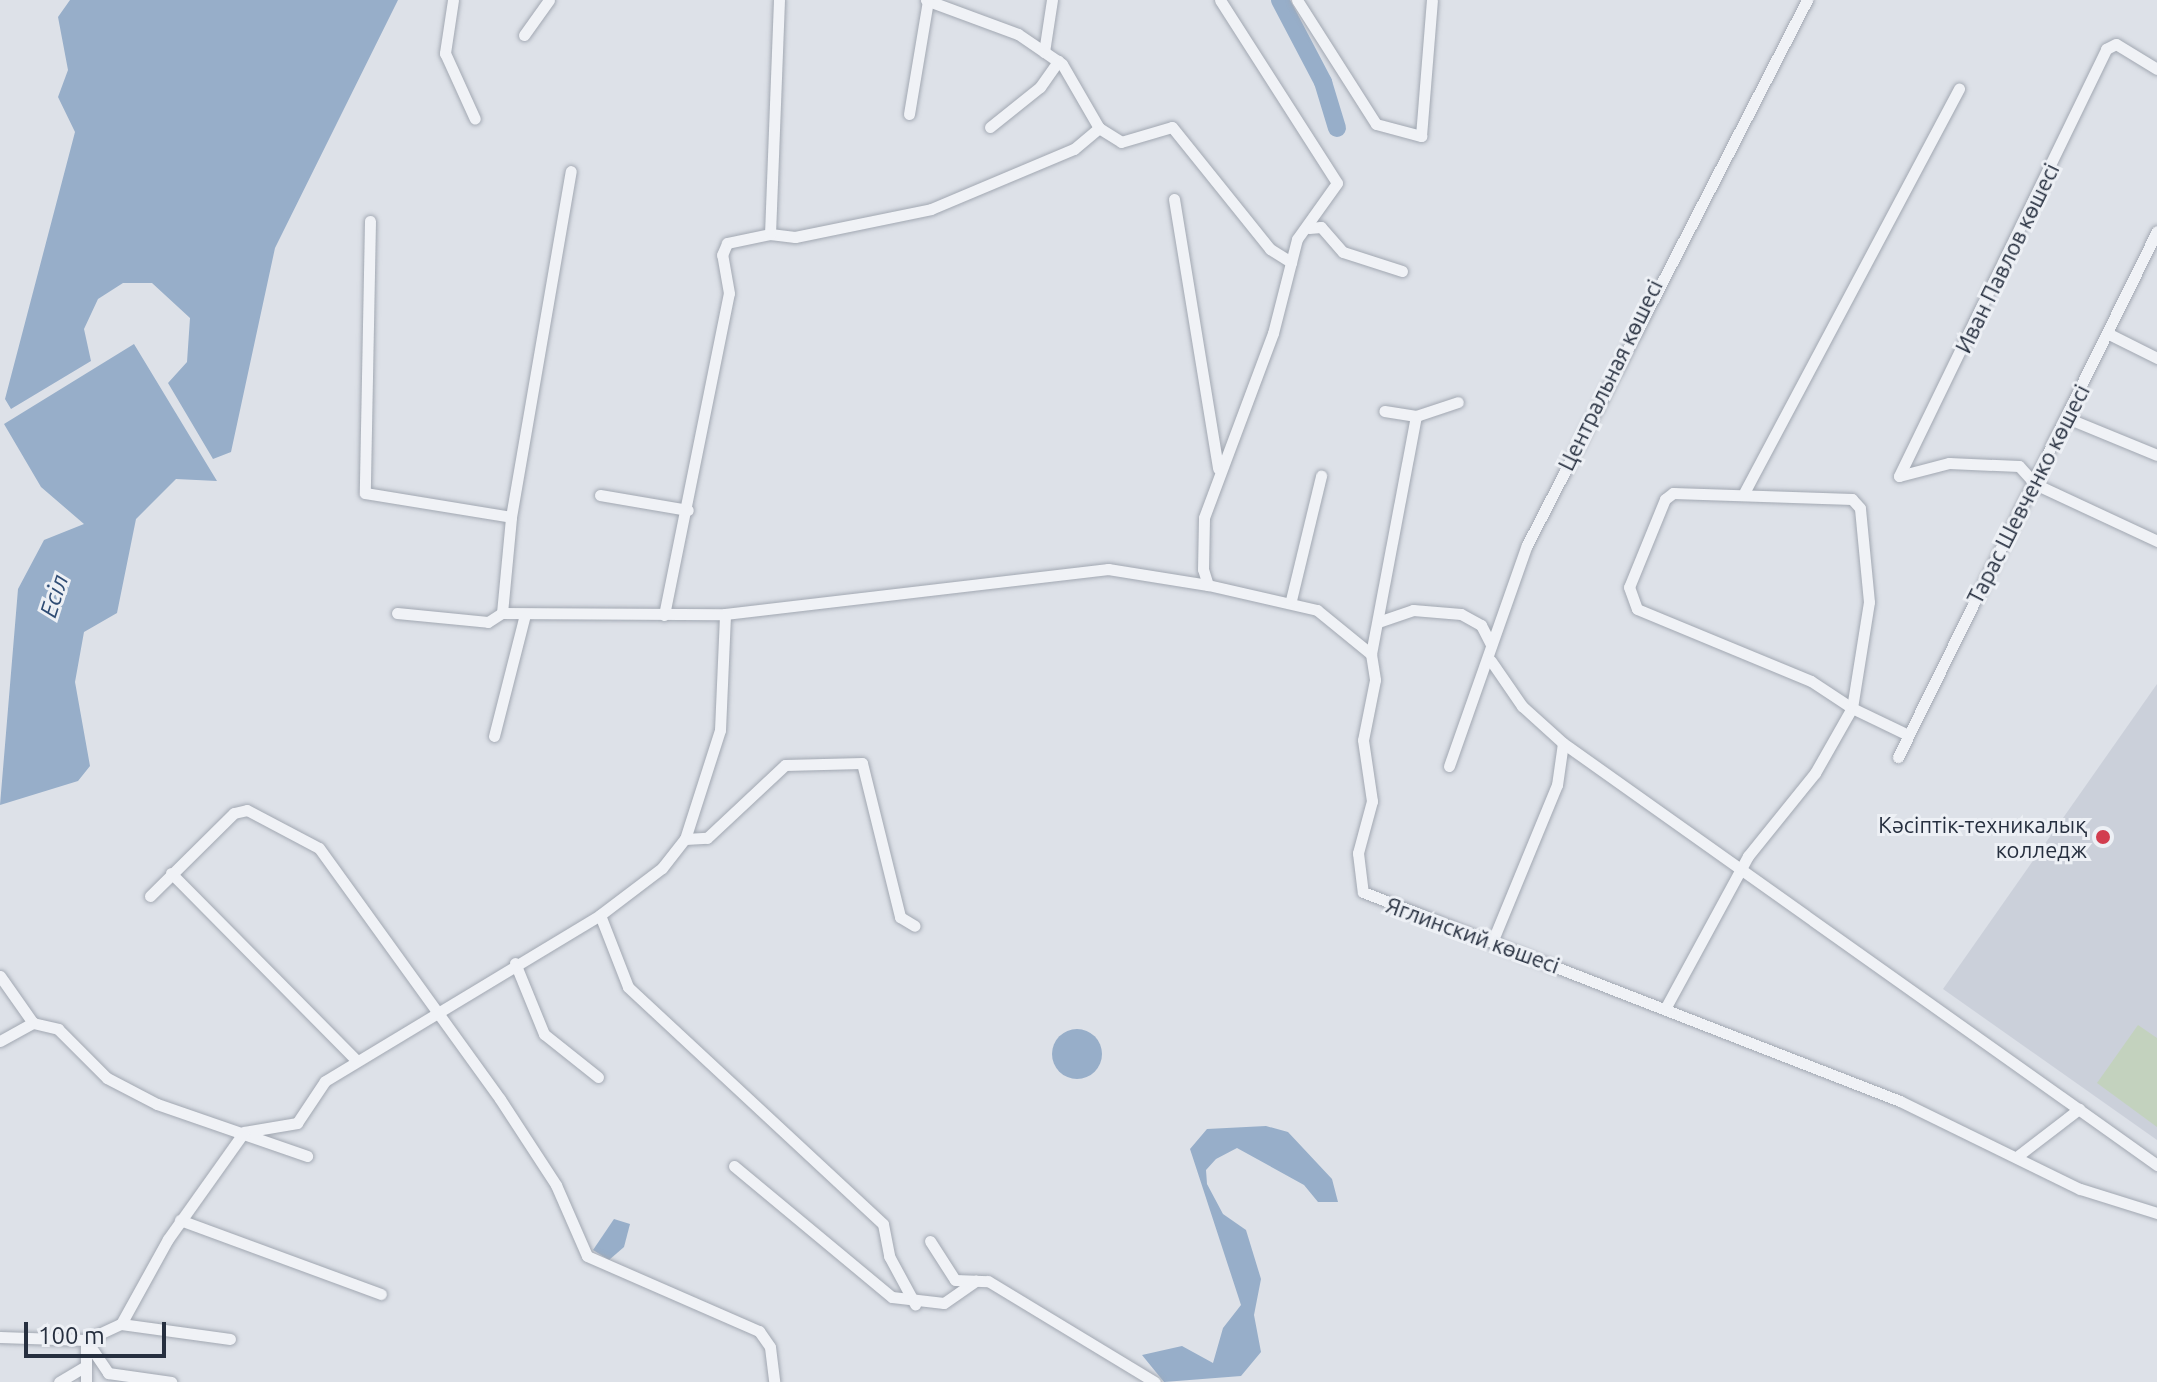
<!DOCTYPE html>
<meta charset="utf-8">
<style>
body{margin:0}
#map{position:relative;width:2157px;height:1382px;overflow:hidden;background:#dde1e8;font-family:Ubuntu,sans-serif}
div>[style]{position:absolute}
.built>*{inset:0;background:#cbd0da}
.green>*{inset:0;background:#c3d2be}
.water>*{inset:0;background:#97aec9}
.round{border-radius:50%}
.river>*{height:18px;margin:-9px;padding:0 9px;transform-origin:9px;border-radius:9px;background:#97aec9}
.roads{filter:drop-shadow(0 0 2px #a2a8b2) drop-shadow(0 0 2px #a2a8b2)}
.street>*{height:11px;margin:-5.5px;padding:0 5.5px;transform-origin:5.5px;border-radius:5.5px;background:#f0f2f6}
.dots>*{width:22px;height:22px;translate:-50% -50%;box-sizing:border-box;border:4px solid #edf0f5;border-radius:50%}
span{translate:-50% -50%;white-space:nowrap;text-align:center;line-height:1.15;-webkit-text-stroke:6px #edf0f5;paint-order:stroke}
.street-label{font-size:22px;color:#262f3f}
.poi-label{font-size:22px;color:#262f3f}
.right{translate:-100% -50%;text-align:right}
.water-label{font-size:24px;color:#2f4c74;font-style:italic}
.scale{position:absolute;left:24px;top:1322px;width:142px;height:36px;box-sizing:border-box;border:4px solid #262f3f;border-top:0;padding-left:10px;font-size:24px;line-height:28px;white-space:nowrap;color:#262f3f;-webkit-text-stroke:6px #edf0f5;paint-order:stroke}
</style>
<div id="map">
<div class="built">
<i style="clip-path:polygon(2157px 684px,2157px 1140px,1943px 989px)"></i>
</div>
<div class="green">
<i style="clip-path:polygon(2138px 1025px,2157px 1038px,2157px 1127px,2097px 1083px)"></i>
</div>
<div class="water">
<i style="clip-path:polygon(70px 0,398px 0,275px 248px,231px 452px,213px 459px,168px 383px,187px 362px,190px 318px,152px 283px,123px 283px,98px 299px,84px 329px,91px 361px,11px 409px,5px 399px,75px 132px,58px 97px,68px 70px,58px 17px)"></i>
<i style="clip-path:polygon(134px 344px,217px 481px,176px 479px,136px 519px,117px 613px,84px 632px,75px 682px,90px 766px,78px 781px,0 805px,18px 589px,44px 540px,84px 524px,41px 487px,4px 424px)"></i>
<i class="round" style="left:1052px;top:1029px;width:50px;height:50px"></i>
<i style="clip-path:polygon(1266px 1126px,1288px 1132px,1332px 1179px,1338px 1202px,1318px 1202px,1304px 1185px,1237px 1148px,1216px 1159px,1206px 1170px,1207px 1184px,1223px 1214px,1246px 1230px,1261px 1279px,1254px 1315px,1261px 1352px,1241px 1376px,1164px 1382px,1142px 1355px,1182px 1346px,1213px 1363px,1223px 1328px,1241px 1305px,1190px 1149px,1207px 1129px)"></i>
<i style="clip-path:polygon(614px 1219px,630px 1224px,624px 1247px,609px 1260px,593px 1250px)"></i>
</div>
<div class="river">
<i style="left:1280px;top:0;width:93px;rotate:62.3deg"></i>
<i style="left:1323px;top:82px;width:48px;rotate:73.1deg"></i>
</div>
<div class="roads">
<div class="street">
<i style="left:453px;top:0;width:54px;rotate:98.6deg"></i>
<i style="left:445px;top:53px;width:72px;rotate:65.6deg"></i>
<i style="left:926px;top:0;width:98px;rotate:20.3deg"></i>
<i style="left:1018px;top:34px;width:53px;rotate:34.3deg"></i>
<i style="left:1062px;top:64px;width:74px;rotate:60deg"></i>
<i style="left:1220px;top:0;width:217px;rotate:57.4deg"></i>
<i style="left:1337px;top:183px;width:69px;rotate:125.5deg"></i>
<i style="left:1297px;top:239px;width:97px;rotate:104.3deg"></i>
<i style="left:1273px;top:333px;width:197px;rotate:110.5deg"></i>
<i style="left:1204px;top:518px;width:51px;rotate:91.1deg"></i>
<i style="left:1203px;top:569px;width:17px;rotate:73deg"></i>
<i style="left:1208px;top:585px;width:112px;rotate:12.9deg"></i>
<i style="left:1317px;top:610px;width:70px;rotate:39.2deg"></i>
<i style="left:1371px;top:654px;width:26px;rotate:81deg"></i>
<i style="left:1375px;top:680px;width:61px;rotate:101.3deg"></i>
<i style="left:1363px;top:740px;width:62px;rotate:81.6deg"></i>
<i style="left:1372px;top:801px;width:54px;rotate:105.1deg"></i>
<i style="left:1358px;top:853px;width:39px;rotate:83deg"></i>
<i style="left:1363px;top:892px;width:576px;rotate:21.27deg"></i>
<i style="left:1900px;top:1101px;width:200px;rotate:26.1deg"></i>
<i style="left:2080px;top:1189px;width:81px;rotate:17.3deg"></i>
<i style="left:1297px;top:0;width:147px;rotate:57.5deg"></i>
<i style="left:1376px;top:124px;width:47px;rotate:14.9deg"></i>
<i style="left:1421px;top:136px;width:136px;rotate:-85.4deg"></i>
<i style="left:524px;top:35px;width:43px;rotate:-54.5deg"></i>
<i style="left:1044px;top:52px;width:53px;rotate:-81.3deg"></i>
<i style="left:909px;top:114px;width:116px;rotate:-80.5deg"></i>
<i style="left:990px;top:127px;width:64px;rotate:-38.7deg"></i>
<i style="left:1040px;top:87px;width:32px;rotate:-55deg"></i>
<i style="left:1174px;top:199px;width:273px;rotate:80.7deg"></i>
<i style="left:370px;top:221px;width:272px;rotate:91.1deg"></i>
<i style="left:365px;top:493px;width:148px;rotate:9.3deg"></i>
<i style="left:1309px;top:228px;width:12px;rotate:-5deg"></i>
<i style="left:1321px;top:227px;width:33px;rotate:49deg"></i>
<i style="left:1343px;top:252px;width:62px;rotate:17.9deg"></i>
<i style="left:770px;top:234px;width:25px;rotate:7deg"></i>
<i style="left:795px;top:237px;width:139px;rotate:-11.6deg"></i>
<i style="left:931px;top:209px;width:155px;rotate:-22.8deg"></i>
<i style="left:1074px;top:149px;width:33px;rotate:-40deg"></i>
<i style="left:1099px;top:128px;width:26px;rotate:32deg"></i>
<i style="left:1121px;top:142px;width:53px;rotate:-16.4deg"></i>
<i style="left:1172px;top:127px;width:156px;rotate:51.2deg"></i>
<i style="left:1270px;top:249px;width:25px;rotate:32deg"></i>
<i style="left:2109px;top:334px;width:54px;rotate:26.6deg"></i>
<i style="left:1416px;top:416px;width:44px;rotate:-18.4deg"></i>
<i style="left:2067px;top:418px;width:97px;rotate:22.3deg"></i>
<i style="left:1899px;top:476px;width:475px;rotate:-64.1deg"></i>
<i style="left:2106px;top:49px;width:11px;rotate:-27deg"></i>
<i style="left:2116px;top:44px;width:48px;rotate:31.4deg"></i>
<i style="left:1899px;top:476px;width:52px;rotate:-14.6deg"></i>
<i style="left:1949px;top:463px;width:70px;rotate:2.5deg"></i>
<i style="left:2019px;top:466px;width:24px;rotate:48deg"></i>
<i style="left:2035px;top:484px;width:135px;rotate:25deg"></i>
<i style="left:1744px;top:493px;width:458px;rotate:-62deg"></i>
<i style="left:600px;top:495px;width:89px;rotate:9.7deg"></i>
<i style="left:1291px;top:600px;width:128px;rotate:-76.4deg"></i>
<i style="left:397px;top:613px;width:91px;rotate:5.6deg"></i>
<i style="left:488px;top:622px;width:17px;rotate:-33deg"></i>
<i style="left:502px;top:613px;width:223px;rotate:0.3deg"></i>
<i style="left:725px;top:614px;width:386px;rotate:-6.7deg"></i>
<i style="left:1108px;top:569px;width:101px;rotate:9.1deg"></i>
<i style="left:502px;top:613px;width:96px;rotate:-84.6deg"></i>
<i style="left:511px;top:517px;width:351px;rotate:-80.2deg"></i>
<i style="left:664px;top:615px;width:328px;rotate:-78.6deg"></i>
<i style="left:729px;top:293px;width:39px;rotate:-100deg"></i>
<i style="left:722px;top:255px;width:13px;rotate:-67deg"></i>
<i style="left:727px;top:243px;width:44px;rotate:-11.8deg"></i>
<i style="left:770px;top:234px;width:234px;rotate:-87.8deg"></i>
<i style="left:1381px;top:621px;width:34px;rotate:-19deg"></i>
<i style="left:1413px;top:610px;width:48px;rotate:4.8deg"></i>
<i style="left:1461px;top:614px;width:23px;rotate:29deg"></i>
<i style="left:1481px;top:625px;width:22px;rotate:63deg"></i>
<i style="left:1371px;top:654px;width:242px;rotate:-79.3deg"></i>
<i style="left:1416px;top:416px;width:32px;rotate:-171deg"></i>
<i style="left:1491px;top:661px;width:55px;rotate:55.4deg"></i>
<i style="left:1522px;top:706px;width:55px;rotate:42.1deg"></i>
<i style="left:1563px;top:743px;width:729px;rotate:35.39deg"></i>
<i style="left:494px;top:736px;width:126px;rotate:-75.7deg"></i>
<i style="left:1898px;top:757px;width:586px;rotate:-63.78deg"></i>
<i style="left:1449px;top:766px;width:234px;rotate:-70.6deg"></i>
<i style="left:1527px;top:545px;width:613px;rotate:-62.81deg"></i>
<i style="left:685px;top:839px;width:22px;rotate:-3deg"></i>
<i style="left:707px;top:838px;width:107px;rotate:-43.1deg"></i>
<i style="left:785px;top:765px;width:77px;rotate:-1.5deg"></i>
<i style="left:862px;top:763px;width:159px;rotate:76.1deg"></i>
<i style="left:900px;top:917px;width:17px;rotate:31deg"></i>
<i style="left:171px;top:873px;width:264px;rotate:45.3deg"></i>
<i style="left:150px;top:896px;width:118px;rotate:-44.7deg"></i>
<i style="left:234px;top:813px;width:13px;rotate:-13deg"></i>
<i style="left:247px;top:810px;width:81px;rotate:27.8deg"></i>
<i style="left:319px;top:848px;width:309px;rotate:54.2deg"></i>
<i style="left:500px;top:1099px;width:103px;rotate:56.9deg"></i>
<i style="left:556px;top:1185px;width:77px;rotate:66.4deg"></i>
<i style="left:587px;top:1256px;width:188px;rotate:23.6deg"></i>
<i style="left:759px;top:1331px;width:19px;rotate:55deg"></i>
<i style="left:770px;top:1347px;width:35px;rotate:83deg"></i>
<i style="left:600px;top:915px;width:77px;rotate:68.7deg"></i>
<i style="left:628px;top:987px;width:348px;rotate:42.9deg"></i>
<i style="left:883px;top:1224px;width:33px;rotate:79deg"></i>
<i style="left:889px;top:1256px;width:55px;rotate:61.6deg"></i>
<i style="left:1493px;top:940px;width:168px;rotate:-67.6deg"></i>
<i style="left:1557px;top:785px;width:42px;rotate:-81.9deg"></i>
<i style="left:515px;top:963px;width:77px;rotate:67.8deg"></i>
<i style="left:544px;top:1034px;width:69px;rotate:38.5deg"></i>
<i style="left:0;top:976px;width:57px;rotate:54.9deg"></i>
<i style="left:33px;top:1023px;width:26px;rotate:13deg"></i>
<i style="left:58px;top:1029px;width:69px;rotate:45deg"></i>
<i style="left:107px;top:1078px;width:56px;rotate:27.5deg"></i>
<i style="left:157px;top:1104px;width:159px;rotate:19.1deg"></i>
<i style="left:1666px;top:1007px;width:172px;rotate:-61.5deg"></i>
<i style="left:1748px;top:856px;width:107px;rotate:-51.1deg"></i>
<i style="left:1815px;top:773px;width:75px;rotate:-60.4deg"></i>
<i style="left:1852px;top:708px;width:107px;rotate:-80.9deg"></i>
<i style="left:1869px;top:602px;width:94px;rotate:-95.5deg"></i>
<i style="left:1860px;top:508px;width:12px;rotate:-132deg"></i>
<i style="left:1852px;top:499px;width:179px;rotate:-178.1deg"></i>
<i style="left:1673px;top:493px;width:10px;rotate:143deg"></i>
<i style="left:1665px;top:499px;width:95px;rotate:112.2deg"></i>
<i style="left:1629px;top:587px;width:23px;rotate:70deg"></i>
<i style="left:1637px;top:609px;width:188px;rotate:22.5deg"></i>
<i style="left:1811px;top:681px;width:49px;rotate:33.4deg"></i>
<i style="left:1852px;top:708px;width:62px;rotate:25.7deg"></i>
<i style="left:0;top:1041px;width:38px;rotate:-29deg"></i>
<i style="left:244px;top:1132px;width:54px;rotate:-9.6deg"></i>
<i style="left:297px;top:1123px;width:50px;rotate:-56.3deg"></i>
<i style="left:325px;top:1081px;width:321px;rotate:-31.1deg"></i>
<i style="left:600px;top:915px;width:78px;rotate:-37.2deg"></i>
<i style="left:662px;top:868px;width:37px;rotate:-52deg"></i>
<i style="left:685px;top:839px;width:114px;rotate:-72.2deg"></i>
<i style="left:720px;top:730px;width:116px;rotate:-87.5deg"></i>
<i style="left:2019px;top:1155px;width:76px;rotate:-37.5deg"></i>
<i style="left:734px;top:1166px;width:205px;rotate:39.7deg"></i>
<i style="left:892px;top:1297px;width:52px;rotate:6.6deg"></i>
<i style="left:944px;top:1303px;width:39px;rotate:-35deg"></i>
<i style="left:180px;top:1220px;width:214px;rotate:20.2deg"></i>
<i style="left:930px;top:1241px;width:46px;rotate:57.3deg"></i>
<i style="left:955px;top:1280px;width:33px;rotate:2deg"></i>
<i style="left:988px;top:1281px;width:195px;rotate:31.2deg"></i>
<i style="left:121px;top:1324px;width:110px;rotate:7.8deg"></i>
<i style="left:0;top:1337px;width:86px;rotate:2deg"></i>
<i style="left:86px;top:1340px;width:38px;rotate:-25deg"></i>
<i style="left:121px;top:1324px;width:97px;rotate:-61.1deg"></i>
<i style="left:168px;top:1239px;width:131px;rotate:-54.6deg"></i>
<i style="left:86px;top:1340px;width:40px;rotate:56deg"></i>
<i style="left:108px;top:1373px;width:64px;rotate:8.1deg"></i>
<i style="left:86px;top:1340px;width:42px;rotate:90deg"></i>
<i style="left:59px;top:1382px;width:27px;rotate:-31deg"></i>
</div>
</div>
<div class="dots">
<i style="left:2103px;top:837px;background:#d23d4f"></i>
</div>
<div class="street-label">
<span style="left:2007px;top:258px;rotate:-64deg">Иван Павлов көшесі</span>
<span style="left:1610px;top:375px;rotate:-64deg">Центральная көшесі</span>
<span style="left:2028px;top:494px;rotate:-63deg">Тарас Шевченко көшесі</span>
<span style="left:1473px;top:935px;rotate:20deg">Яглинский көшесі</span>
</div>
<div class="poi-label">
<span class="right" style="left:2087px;top:837px">Кәсіптік-техникалық<br>колледж</span>
</div>
<div class="water-label">
<span style="left:54px;top:596px;rotate:-72deg">Есіл</span>
</div>
<div class="scale">100 m</div>
</div>
